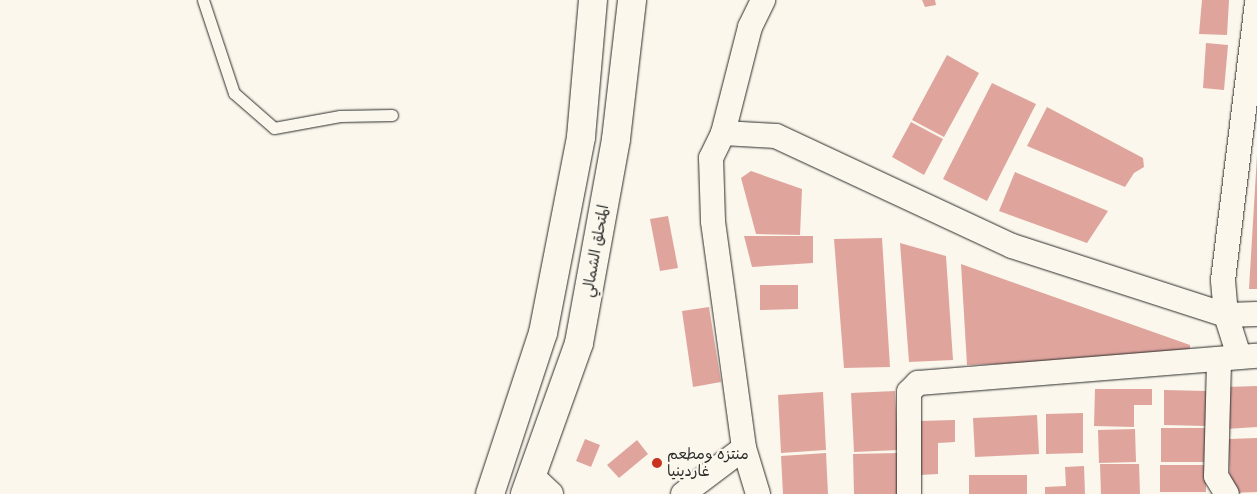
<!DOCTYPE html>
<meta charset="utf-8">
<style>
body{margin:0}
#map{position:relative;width:1257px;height:494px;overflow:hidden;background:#fbf7ec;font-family:"Balsamiq Sans","Playpen Sans Arabic",sans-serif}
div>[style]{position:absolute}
.building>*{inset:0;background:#dfa59d}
.roads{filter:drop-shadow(0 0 1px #2b2b2b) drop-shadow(0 0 1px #2b2b2b)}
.lane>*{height:11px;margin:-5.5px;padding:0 5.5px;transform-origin:5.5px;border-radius:5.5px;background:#fbf7ec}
.street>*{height:24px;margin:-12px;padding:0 12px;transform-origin:12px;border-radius:12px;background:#fbf7ec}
.highway>*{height:28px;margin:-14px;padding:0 14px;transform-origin:14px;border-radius:14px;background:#fbf7ec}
.dots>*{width:14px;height:14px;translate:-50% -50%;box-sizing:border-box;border:2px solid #fbf7ec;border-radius:50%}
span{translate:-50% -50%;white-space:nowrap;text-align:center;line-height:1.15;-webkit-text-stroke:4.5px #fbf7ec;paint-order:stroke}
.street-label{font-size:15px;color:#2b2b2b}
.poi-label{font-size:15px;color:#2b2b2b}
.left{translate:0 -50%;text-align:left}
</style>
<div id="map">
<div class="building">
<i style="clip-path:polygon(922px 0,935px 0,936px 5px,925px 7px)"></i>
<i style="clip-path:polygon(1202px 0,1229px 0,1227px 35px,1199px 34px)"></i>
<i style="clip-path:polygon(1206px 43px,1228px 45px,1224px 90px,1203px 88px)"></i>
<i style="clip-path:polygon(947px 55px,979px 73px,944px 137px,912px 120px)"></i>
<i style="clip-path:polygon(992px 83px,1036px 104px,987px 201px,943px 179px)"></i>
<i style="clip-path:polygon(1047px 107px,1143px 158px,1144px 167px,1134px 173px,1125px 187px,1027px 146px)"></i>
<i style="clip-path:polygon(911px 122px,943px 139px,924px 175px,892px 157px)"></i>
<i style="clip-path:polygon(1257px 155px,1257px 289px,1249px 289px)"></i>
<i style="clip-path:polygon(751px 171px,802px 189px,800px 235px,756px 234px,741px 178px)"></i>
<i style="clip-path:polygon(1015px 172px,1108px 211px,1087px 243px,999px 211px)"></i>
<i style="clip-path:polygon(668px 216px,678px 268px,660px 271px,650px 219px)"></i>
<i style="clip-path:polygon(744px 236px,813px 236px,813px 263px,752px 267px)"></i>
<i style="clip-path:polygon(882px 238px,890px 367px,844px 368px,834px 239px)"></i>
<i style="clip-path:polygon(900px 243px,946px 256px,953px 360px,909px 362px)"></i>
<i style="clip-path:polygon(961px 264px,1190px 345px,1190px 357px,967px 365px)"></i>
<i style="clip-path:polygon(760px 285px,798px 285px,798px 309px,760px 310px)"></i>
<i style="clip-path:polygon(709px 307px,721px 382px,693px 387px,682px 311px)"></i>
<i style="clip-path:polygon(1257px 386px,1257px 427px,1226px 429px,1225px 387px)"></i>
<i style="clip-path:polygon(1095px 389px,1152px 389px,1152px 405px,1134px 405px,1134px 427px,1094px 426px)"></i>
<i style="clip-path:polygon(1164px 390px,1207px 391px,1206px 426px,1164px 425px)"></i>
<i style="clip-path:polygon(895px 391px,898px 450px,854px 452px,851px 393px)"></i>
<i style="clip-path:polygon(823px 392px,826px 450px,781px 453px,778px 395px)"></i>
<i style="clip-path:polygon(1083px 413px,1083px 453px,1046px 454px,1046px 414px)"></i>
<i style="clip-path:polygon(1037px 415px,1039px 454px,975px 457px,973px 418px)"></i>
<i style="clip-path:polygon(955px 420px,955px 442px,938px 443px,938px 474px,920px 475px,918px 421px)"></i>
<i style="clip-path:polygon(1161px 428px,1206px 428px,1206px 462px,1161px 462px)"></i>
<i style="clip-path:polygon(1135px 429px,1136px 462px,1099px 463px,1098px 430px)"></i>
<i style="clip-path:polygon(1257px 438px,1257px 492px,1230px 493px,1229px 439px)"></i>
<i style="clip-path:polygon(585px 439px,600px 445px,591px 467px,576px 461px)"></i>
<i style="clip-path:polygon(637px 440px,648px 454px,619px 478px,607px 465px)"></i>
<i style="clip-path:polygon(826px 453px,828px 494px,783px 494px,781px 456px)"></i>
<i style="clip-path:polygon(898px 453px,899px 494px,854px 494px,853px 454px)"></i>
<i style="clip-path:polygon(1100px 464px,1139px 464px,1140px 494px,1101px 494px)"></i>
<i style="clip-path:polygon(1160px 465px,1206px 465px,1206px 492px,1160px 492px)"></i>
<i style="clip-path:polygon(1084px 466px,1085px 494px,1045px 494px,1045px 487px,1066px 486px,1065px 467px)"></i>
<i style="clip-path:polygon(969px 475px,1027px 475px,1027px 494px,969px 494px)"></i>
</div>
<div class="roads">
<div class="lane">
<i style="left:203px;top:0;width:98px;rotate:71.6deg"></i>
<i style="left:234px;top:93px;width:53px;rotate:41.2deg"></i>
<i style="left:274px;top:128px;width:67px;rotate:-10.3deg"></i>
<i style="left:340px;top:116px;width:52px;rotate:-1.1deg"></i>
</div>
<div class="street">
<i style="left:723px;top:133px;width:53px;rotate:3.2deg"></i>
<i style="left:776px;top:136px;width:260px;rotate:25deg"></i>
<i style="left:1012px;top:246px;width:225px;rotate:17.9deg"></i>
<i style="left:1226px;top:315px;width:31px;rotate:-2deg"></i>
<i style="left:1239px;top:356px;width:43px;rotate:-107.6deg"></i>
<i style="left:1226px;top:315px;width:35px;rotate:-95deg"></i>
<i style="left:1223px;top:280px;width:279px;rotate:-83deg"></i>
<i style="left:1219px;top:362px;width:114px;rotate:91.5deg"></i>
<i style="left:1216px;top:476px;width:21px;rotate:59deg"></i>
<i style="left:532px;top:476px;width:26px;rotate:43deg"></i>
<i style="left:683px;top:494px;width:76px;rotate:-37deg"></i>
<i style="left:758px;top:494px;width:48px;rotate:-106.9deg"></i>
<i style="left:744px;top:448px;width:229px;rotate:-97.8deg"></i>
<i style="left:713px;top:221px;width:63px;rotate:-91.8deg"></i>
<i style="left:711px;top:158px;width:28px;rotate:-64deg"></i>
<i style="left:723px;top:133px;width:109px;rotate:-75.7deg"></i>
<i style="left:750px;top:27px;width:30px;rotate:-64deg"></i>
<i style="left:909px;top:494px;width:102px;rotate:-90deg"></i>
<i style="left:909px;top:392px;width:13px;rotate:-45deg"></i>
<i style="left:918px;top:383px;width:340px;rotate:-4.6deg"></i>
</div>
<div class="highway">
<i style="left:490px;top:494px;width:169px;rotate:-71.8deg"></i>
<i style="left:543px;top:333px;width:200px;rotate:-79deg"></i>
<i style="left:581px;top:137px;width:138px;rotate:-85deg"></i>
<i style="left:525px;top:494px;width:160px;rotate:-70.3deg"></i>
<i style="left:579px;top:343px;width:207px;rotate:-79.7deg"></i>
<i style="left:616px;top:139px;width:140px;rotate:-83.4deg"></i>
</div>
</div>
<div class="dots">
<i style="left:657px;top:463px;background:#c8321e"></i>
</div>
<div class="street-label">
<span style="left:596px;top:251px;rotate:-80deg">المتحلق الشمالي</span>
</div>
<div class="poi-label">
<span class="left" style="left:667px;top:463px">منتزه ومطعم<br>غاردينيا</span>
</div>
</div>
